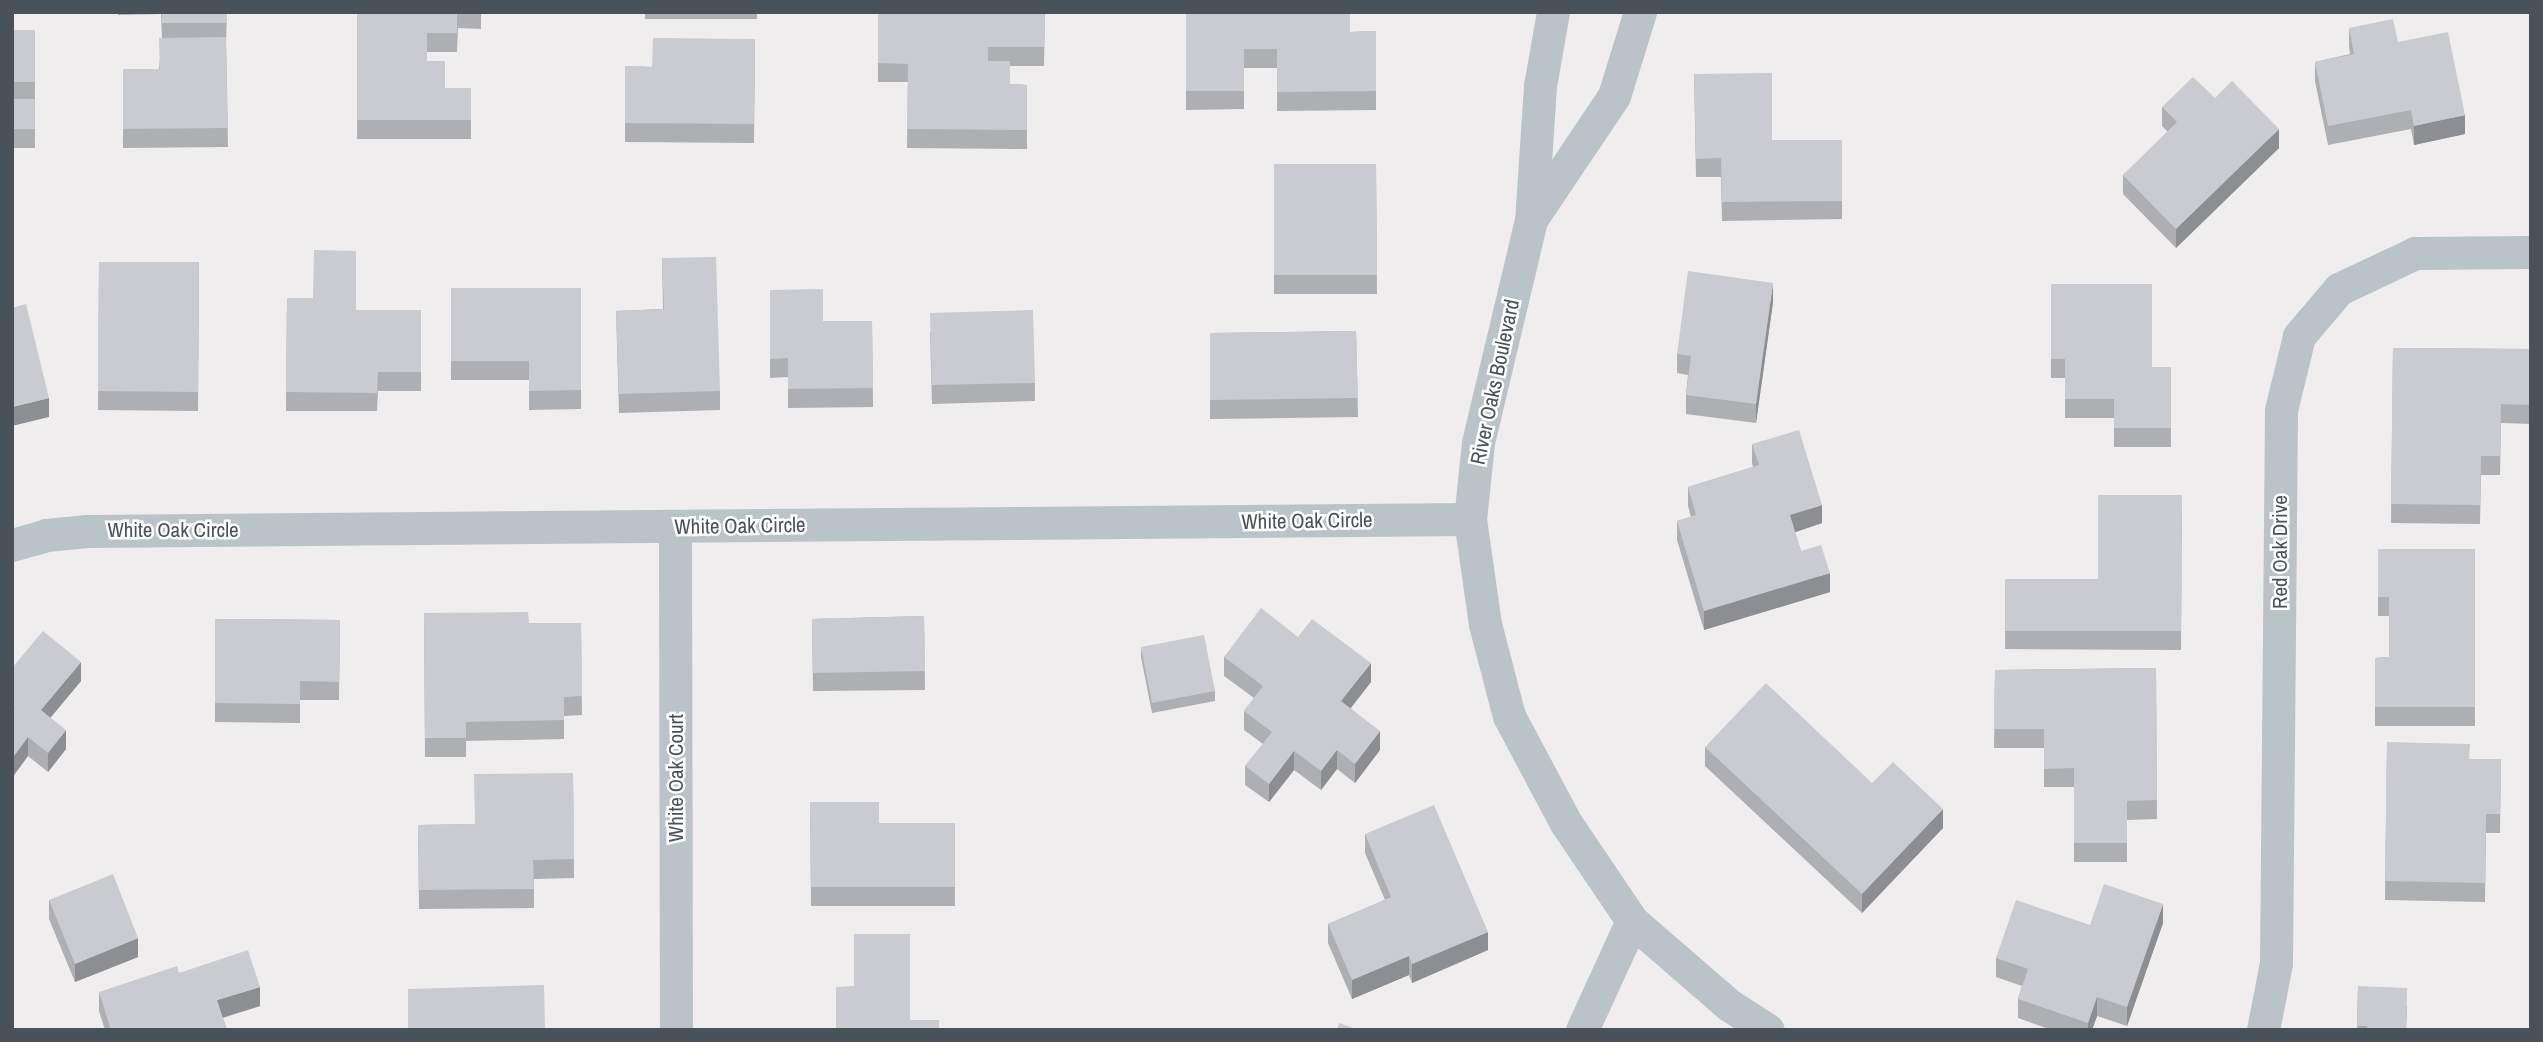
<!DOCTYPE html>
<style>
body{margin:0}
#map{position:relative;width:2543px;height:1042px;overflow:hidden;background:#f0edee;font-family:"Archivo Narrow",sans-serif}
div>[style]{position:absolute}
.street>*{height:33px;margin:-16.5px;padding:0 16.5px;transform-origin:16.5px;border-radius:16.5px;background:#bac3c8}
.wall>*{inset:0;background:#adafb3}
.shaded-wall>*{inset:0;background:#8d8e92}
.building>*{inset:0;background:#c9cbd0}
span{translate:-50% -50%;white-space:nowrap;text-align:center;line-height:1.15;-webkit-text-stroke:5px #fff;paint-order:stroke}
.street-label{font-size:21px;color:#485258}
.frame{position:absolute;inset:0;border:14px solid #485258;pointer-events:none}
</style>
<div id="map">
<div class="street">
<i style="left:1553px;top:12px;width:75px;rotate:100deg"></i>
<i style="left:1540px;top:86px;width:134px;rotate:93.8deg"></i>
<i style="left:1531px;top:220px;width:229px;rotate:103.4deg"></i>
<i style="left:1478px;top:443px;width:76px;rotate:96deg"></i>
<i style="left:1470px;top:519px;width:106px;rotate:81.9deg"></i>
<i style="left:1485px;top:624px;width:95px;rotate:75.4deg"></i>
<i style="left:1509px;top:716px;width:121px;rotate:62deg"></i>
<i style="left:1566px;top:823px;width:118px;rotate:56deg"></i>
<i style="left:1632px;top:921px;width:128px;rotate:40.9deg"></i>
<i style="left:1729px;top:1005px;width:46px;rotate:32.7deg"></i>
<i style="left:1532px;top:218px;width:147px;rotate:-56.1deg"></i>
<i style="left:1614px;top:96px;width:88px;rotate:-72.8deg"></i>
<i style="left:675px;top:527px;width:503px;rotate:89.89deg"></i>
<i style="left:12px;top:545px;width:35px;rotate:-16deg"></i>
<i style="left:46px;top:535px;width:42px;rotate:-5.4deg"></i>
<i style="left:88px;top:531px;width:1382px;rotate:-0.5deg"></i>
<i style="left:1582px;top:1030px;width:120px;rotate:-65.4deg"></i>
<i style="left:2263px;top:1030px;width:68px;rotate:-79deg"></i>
<i style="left:2276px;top:963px;width:553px;rotate:-89.48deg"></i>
<i style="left:2281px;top:410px;width:76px;rotate:-76.3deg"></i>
<i style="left:2299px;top:336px;width:62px;rotate:-49.6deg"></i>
<i style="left:2339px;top:289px;width:84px;rotate:-25.3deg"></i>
<i style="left:2415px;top:253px;width:116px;rotate:-0.5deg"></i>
</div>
<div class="wall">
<i style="clip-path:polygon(118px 12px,227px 12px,226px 42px,228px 147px,123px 148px,123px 69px,159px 69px,162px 38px,161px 14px,118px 15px)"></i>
<i style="clip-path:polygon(357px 12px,481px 12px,481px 29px,458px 28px,457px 52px,427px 52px,427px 61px,445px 88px,471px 88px,471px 139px,357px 139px)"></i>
<i style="clip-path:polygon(645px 12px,757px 12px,757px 19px,645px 19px)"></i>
<i style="clip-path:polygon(878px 12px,1045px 12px,1044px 66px,1010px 66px,1010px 84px,1027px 85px,1027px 149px,907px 148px,908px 82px,878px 82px)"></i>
<i style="clip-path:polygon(1186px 12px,1350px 32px,1376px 31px,1376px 110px,1277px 111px,1277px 68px,1244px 68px,1244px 109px,1186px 110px)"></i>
<i style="clip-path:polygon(2349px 28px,2398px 42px,2465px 134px,2414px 145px,2411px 129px,2328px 145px,2315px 81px,2315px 62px,2350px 54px,2349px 47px)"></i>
<i style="clip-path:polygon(12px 30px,35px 30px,35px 148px,12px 148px)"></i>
<i style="clip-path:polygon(755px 39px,754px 143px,625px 142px,625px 66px,652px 67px)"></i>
<i style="clip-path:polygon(1694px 74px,1772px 140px,1842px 140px,1842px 219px,1722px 221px,1721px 177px,1696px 177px)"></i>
<i style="clip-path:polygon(2215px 98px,2279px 148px,2176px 248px,2123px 194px,2123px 175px,2168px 132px,2162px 126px,2162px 107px)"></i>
<i style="clip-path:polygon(1274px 164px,1376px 164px,1377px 294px,1274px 294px)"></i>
<i style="clip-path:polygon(662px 258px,720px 391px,720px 410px,619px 413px,616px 311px,663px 309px)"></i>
<i style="clip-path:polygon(99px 262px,199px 262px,198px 411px,98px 410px)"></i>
<i style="clip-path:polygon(2051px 284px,2152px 367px,2171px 367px,2171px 447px,2114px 447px,2114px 418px,2065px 418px,2065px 378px,2051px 378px)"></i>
<i style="clip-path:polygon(451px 288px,581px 288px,581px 409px,529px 410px,529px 380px,451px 380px)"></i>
<i style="clip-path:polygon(770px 290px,823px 321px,872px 321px,873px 407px,788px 408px,788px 377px,770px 378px)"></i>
<i style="clip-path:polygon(287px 298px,356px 310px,421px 310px,421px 391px,378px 391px,377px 411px,286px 411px)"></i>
<i style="clip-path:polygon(1773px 302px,1756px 423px,1686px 414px,1686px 395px,1688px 375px,1677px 373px,1677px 354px)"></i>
<i style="clip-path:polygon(1356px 331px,1358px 417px,1210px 419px,1210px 333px)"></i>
<i style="clip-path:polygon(930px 332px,1035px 383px,1035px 401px,932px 404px)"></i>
<i style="clip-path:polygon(2393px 348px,2531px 349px,2531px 424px,2501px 423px,2500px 475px,2481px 475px,2480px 524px,2391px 523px)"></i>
<i style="clip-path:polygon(1752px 444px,1822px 523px,1795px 532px,1801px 551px,1830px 592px,1704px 630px,1677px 540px,1677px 521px,1691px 517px,1688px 506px,1688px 487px,1753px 467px,1752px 463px)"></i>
<i style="clip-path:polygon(2182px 495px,2181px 650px,2005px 649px,2005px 579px,2098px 579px)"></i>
<i style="clip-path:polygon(2378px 549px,2475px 549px,2475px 726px,2375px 726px,2375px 658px,2389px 657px,2389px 616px,2378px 616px)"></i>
<i style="clip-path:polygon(424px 613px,529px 623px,581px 623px,582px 715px,564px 716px,564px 739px,466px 741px,466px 757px,425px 757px)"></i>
<i style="clip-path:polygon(924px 616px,925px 690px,813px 691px,812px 619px)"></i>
<i style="clip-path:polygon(215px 619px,340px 620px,339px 700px,300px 700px,300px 723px,215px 722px)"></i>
<i style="clip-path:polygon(1298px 637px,1371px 682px,1351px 708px,1380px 750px,1355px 783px,1337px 769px,1321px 790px,1294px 770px,1269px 802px,1245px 785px,1245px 766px,1263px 744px,1244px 730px,1244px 711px,1254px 698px,1224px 676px,1224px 657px)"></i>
<i style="clip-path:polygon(1141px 647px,1215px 691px,1215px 701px,1152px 713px,1141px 657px)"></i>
<i style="clip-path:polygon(12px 668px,81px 681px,50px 718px,66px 749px,48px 772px,28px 756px,14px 775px,12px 774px)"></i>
<i style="clip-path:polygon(2156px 668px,2157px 819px,2127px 820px,2127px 862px,2074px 862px,2074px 787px,2044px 787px,2044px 748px,1994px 748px,1995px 670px)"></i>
<i style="clip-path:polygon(2387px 742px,2470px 759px,2501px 759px,2500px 833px,2486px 833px,2485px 902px,2385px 900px)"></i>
<i style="clip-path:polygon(1705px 747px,1872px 783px,1943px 828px,1862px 913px,1705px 766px)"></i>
<i style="clip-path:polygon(573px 773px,574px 878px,534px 879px,534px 908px,419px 909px,418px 825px,475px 824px)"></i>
<i style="clip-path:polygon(810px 802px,879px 823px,955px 823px,955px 906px,811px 906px)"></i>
<i style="clip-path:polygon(1365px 834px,1488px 950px,1412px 983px,1409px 975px,1352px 999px,1328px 943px,1328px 924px,1385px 900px,1365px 853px)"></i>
<i style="clip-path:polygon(49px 900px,138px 957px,75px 982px,49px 919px)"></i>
<i style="clip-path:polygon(2163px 923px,2127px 1026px,2097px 1016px,2092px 1030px,2052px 1030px,2018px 1018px,2018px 999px,2022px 986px,1996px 977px,1996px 958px,2090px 925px)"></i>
<i style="clip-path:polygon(2358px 986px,2407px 1007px,2406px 1030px,2357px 1030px)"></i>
<i style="clip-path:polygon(99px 992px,260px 1006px,223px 1018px,227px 1030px,105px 1030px,99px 1011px)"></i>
</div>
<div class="shaded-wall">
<i style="clip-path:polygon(2465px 115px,2465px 134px,2414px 145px,2414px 126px)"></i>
<i style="clip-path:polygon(2279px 129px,2279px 148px,2176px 248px,2176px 229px)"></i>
<i style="clip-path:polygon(1773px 283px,1773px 302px,1756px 423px,1756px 404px)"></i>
<i style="clip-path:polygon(49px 398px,49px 417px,12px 426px,12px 407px)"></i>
<i style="clip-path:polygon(1822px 505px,1822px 523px,1790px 534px,1790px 515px)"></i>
<i style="clip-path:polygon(1830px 573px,1830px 592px,1704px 630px,1704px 611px)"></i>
<i style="clip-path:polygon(81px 662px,81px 681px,41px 729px,41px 710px)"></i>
<i style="clip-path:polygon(1371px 663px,1371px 682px,1341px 720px,1341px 701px)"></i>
<i style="clip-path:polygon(66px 730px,66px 749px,48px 772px,48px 753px)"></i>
<i style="clip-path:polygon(1380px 731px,1380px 750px,1355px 783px,1355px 764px)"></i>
<i style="clip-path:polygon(28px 737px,28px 756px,14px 775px,14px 756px)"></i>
<i style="clip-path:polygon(1337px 750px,1337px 769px,1321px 790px,1321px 771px)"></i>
<i style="clip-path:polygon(1294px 751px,1294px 770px,1269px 802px,1269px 784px)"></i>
<i style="clip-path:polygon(1943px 809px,1943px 828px,1862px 913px,1862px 894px)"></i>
<i style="clip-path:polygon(2163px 904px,2163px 923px,2127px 1026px,2127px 1007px)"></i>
<i style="clip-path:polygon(1488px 932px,1488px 950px,1412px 983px,1412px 964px)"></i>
<i style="clip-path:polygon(138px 938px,138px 957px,75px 982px,75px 964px)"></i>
<i style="clip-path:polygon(1409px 956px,1409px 975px,1352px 999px,1352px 980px)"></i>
<i style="clip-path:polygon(260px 987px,260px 1006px,217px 1019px,217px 1000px)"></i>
<i style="clip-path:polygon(2097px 997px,2097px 1016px,2092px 1030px,2088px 1030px,2088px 1023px)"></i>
</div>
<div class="building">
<i style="clip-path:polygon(162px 12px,227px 12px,227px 23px,162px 23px)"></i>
<i style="clip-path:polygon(357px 12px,457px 12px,457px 33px,427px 33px,427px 61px,445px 61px,445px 88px,471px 88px,471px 120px,357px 120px)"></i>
<i style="clip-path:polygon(878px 12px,1045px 12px,1044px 47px,988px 47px,988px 61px,1010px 61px,1010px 84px,1027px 85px,1027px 130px,907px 129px,908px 64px,878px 63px)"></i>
<i style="clip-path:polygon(1186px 12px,1350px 12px,1350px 32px,1376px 31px,1376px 91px,1277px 92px,1277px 49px,1244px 49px,1244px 91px,1186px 91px)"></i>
<i style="clip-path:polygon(2393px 19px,2398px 42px,2448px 32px,2465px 115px,2414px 126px,2411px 110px,2328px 126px,2315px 62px,2354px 54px,2349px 28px)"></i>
<i style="clip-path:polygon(12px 30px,35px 30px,35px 82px,12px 82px)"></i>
<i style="clip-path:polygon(226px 37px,228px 128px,123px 129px,123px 69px,160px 69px,159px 38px)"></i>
<i style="clip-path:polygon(653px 38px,755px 39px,754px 124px,625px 123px,625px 66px,652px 67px)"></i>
<i style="clip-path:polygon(1772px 73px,1772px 140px,1842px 140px,1842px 201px,1722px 202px,1721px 158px,1696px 159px,1694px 74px)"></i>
<i style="clip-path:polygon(2193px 77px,2215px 98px,2232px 81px,2279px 129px,2176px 229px,2123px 175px,2177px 122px,2162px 107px)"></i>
<i style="clip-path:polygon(12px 91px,12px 99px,35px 99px,35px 129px,12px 129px)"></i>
<i style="clip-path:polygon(1274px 164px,1376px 164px,1377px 275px,1274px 275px)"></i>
<i style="clip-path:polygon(314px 250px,356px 251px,356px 310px,421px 310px,421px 372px,378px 372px,377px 393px,286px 392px,287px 298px,313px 298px)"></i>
<i style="clip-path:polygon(716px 257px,720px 391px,619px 394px,616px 311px,664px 309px,662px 258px)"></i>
<i style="clip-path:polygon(99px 262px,199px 262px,198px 392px,98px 391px)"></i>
<i style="clip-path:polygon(1688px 271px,1773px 283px,1756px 404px,1686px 395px,1691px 356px,1677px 354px)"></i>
<i style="clip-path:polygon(2051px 284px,2152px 284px,2152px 367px,2171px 367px,2171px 428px,2114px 428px,2114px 399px,2065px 399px,2065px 359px,2051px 359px)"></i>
<i style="clip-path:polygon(451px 288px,581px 288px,581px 390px,529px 391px,529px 361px,451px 361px)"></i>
<i style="clip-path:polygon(823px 289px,823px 321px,872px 321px,873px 388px,788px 389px,788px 358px,770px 359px,770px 290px)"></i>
<i style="clip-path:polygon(26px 304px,49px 398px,12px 407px,12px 308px)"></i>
<i style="clip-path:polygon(1033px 310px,1035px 383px,932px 385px,930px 313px)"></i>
<i style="clip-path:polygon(1356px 331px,1358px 398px,1210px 400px,1210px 333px)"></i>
<i style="clip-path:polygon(2393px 348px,2531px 349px,2531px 405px,2501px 404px,2500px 456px,2481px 456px,2480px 505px,2391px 504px)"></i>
<i style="clip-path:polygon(1799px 430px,1822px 505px,1790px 515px,1801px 551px,1821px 545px,1830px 573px,1704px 611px,1677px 521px,1696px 515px,1688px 487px,1759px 465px,1752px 444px)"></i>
<i style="clip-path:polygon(2098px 495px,2182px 495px,2181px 631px,2005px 631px,2005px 579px,2098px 579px)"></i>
<i style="clip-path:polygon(2378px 549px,2475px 549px,2475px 707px,2375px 707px,2375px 658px,2389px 657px,2389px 597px,2378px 597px)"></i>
<i style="clip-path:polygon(1261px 608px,1298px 637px,1312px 619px,1371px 663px,1341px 701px,1380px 731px,1355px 764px,1337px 750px,1321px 771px,1294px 751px,1269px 784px,1245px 766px,1272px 732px,1244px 711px,1263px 686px,1224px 657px)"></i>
<i style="clip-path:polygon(528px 612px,529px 623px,581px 623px,582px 696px,564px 697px,564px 720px,466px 722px,466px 738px,425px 738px,424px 613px)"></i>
<i style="clip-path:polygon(924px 616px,925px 671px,813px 673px,812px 619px)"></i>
<i style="clip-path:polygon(215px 619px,340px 620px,339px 682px,300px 681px,300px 704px,215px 703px)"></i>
<i style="clip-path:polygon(43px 631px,81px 662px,41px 710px,66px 730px,48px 753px,28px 737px,14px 756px,12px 755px,12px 711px,15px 708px,12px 706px,12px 668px)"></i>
<i style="clip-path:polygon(1204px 635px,1215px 691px,1152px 703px,1141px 647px)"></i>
<i style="clip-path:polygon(2156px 668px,2157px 800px,2127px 801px,2127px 843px,2074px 843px,2074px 768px,2044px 769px,2044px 729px,1994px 729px,1995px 670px)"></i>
<i style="clip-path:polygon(1766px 683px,1872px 783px,1893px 762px,1943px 809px,1862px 894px,1705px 747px)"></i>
<i style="clip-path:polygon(2387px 742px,2470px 744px,2469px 759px,2501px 759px,2500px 814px,2486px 814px,2485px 883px,2385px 881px)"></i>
<i style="clip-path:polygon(573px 773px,574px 859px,533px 860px,534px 889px,419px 890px,418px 825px,475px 824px,474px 774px)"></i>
<i style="clip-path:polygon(810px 802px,879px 802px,879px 823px,955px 823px,955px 887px,811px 887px)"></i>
<i style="clip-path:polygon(1434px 805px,1488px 932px,1412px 964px,1409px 956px,1352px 980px,1328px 924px,1391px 897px,1365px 834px)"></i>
<i style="clip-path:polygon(113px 874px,138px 938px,75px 964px,49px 900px)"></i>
<i style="clip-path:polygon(2104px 884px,2163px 904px,2127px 1007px,2097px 997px,2088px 1023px,2018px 999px,2028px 969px,1996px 958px,2016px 900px,2090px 925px)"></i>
<i style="clip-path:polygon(854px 934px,910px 934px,910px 1020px,939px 1020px,939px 1030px,836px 1030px,836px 987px,854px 986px)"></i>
<i style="clip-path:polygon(248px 950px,260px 987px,217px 1000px,227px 1030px,111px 1030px,99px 992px,177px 966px,179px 973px)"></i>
<i style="clip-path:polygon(544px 985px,545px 1030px,408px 1030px,408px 989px)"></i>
<i style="clip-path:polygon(2358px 986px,2407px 988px,2406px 1030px,2367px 1030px,2367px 1026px,2357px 1026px)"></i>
<i style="clip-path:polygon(1339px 1023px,1358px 1030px,1337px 1030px)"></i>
</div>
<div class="street-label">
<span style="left:1495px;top:382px;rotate:-78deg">River Oaks Boulevard</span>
<span style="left:1307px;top:521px;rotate:-1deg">White Oak Circle</span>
<span style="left:740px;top:526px;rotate:-1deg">White Oak Circle</span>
<span style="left:173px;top:530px">White Oak Circle</span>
<span style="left:2280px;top:552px;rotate:-90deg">Red Oak Drive</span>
<span style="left:676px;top:778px;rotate:-90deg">White Oak Court</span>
</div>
<div class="frame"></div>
</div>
